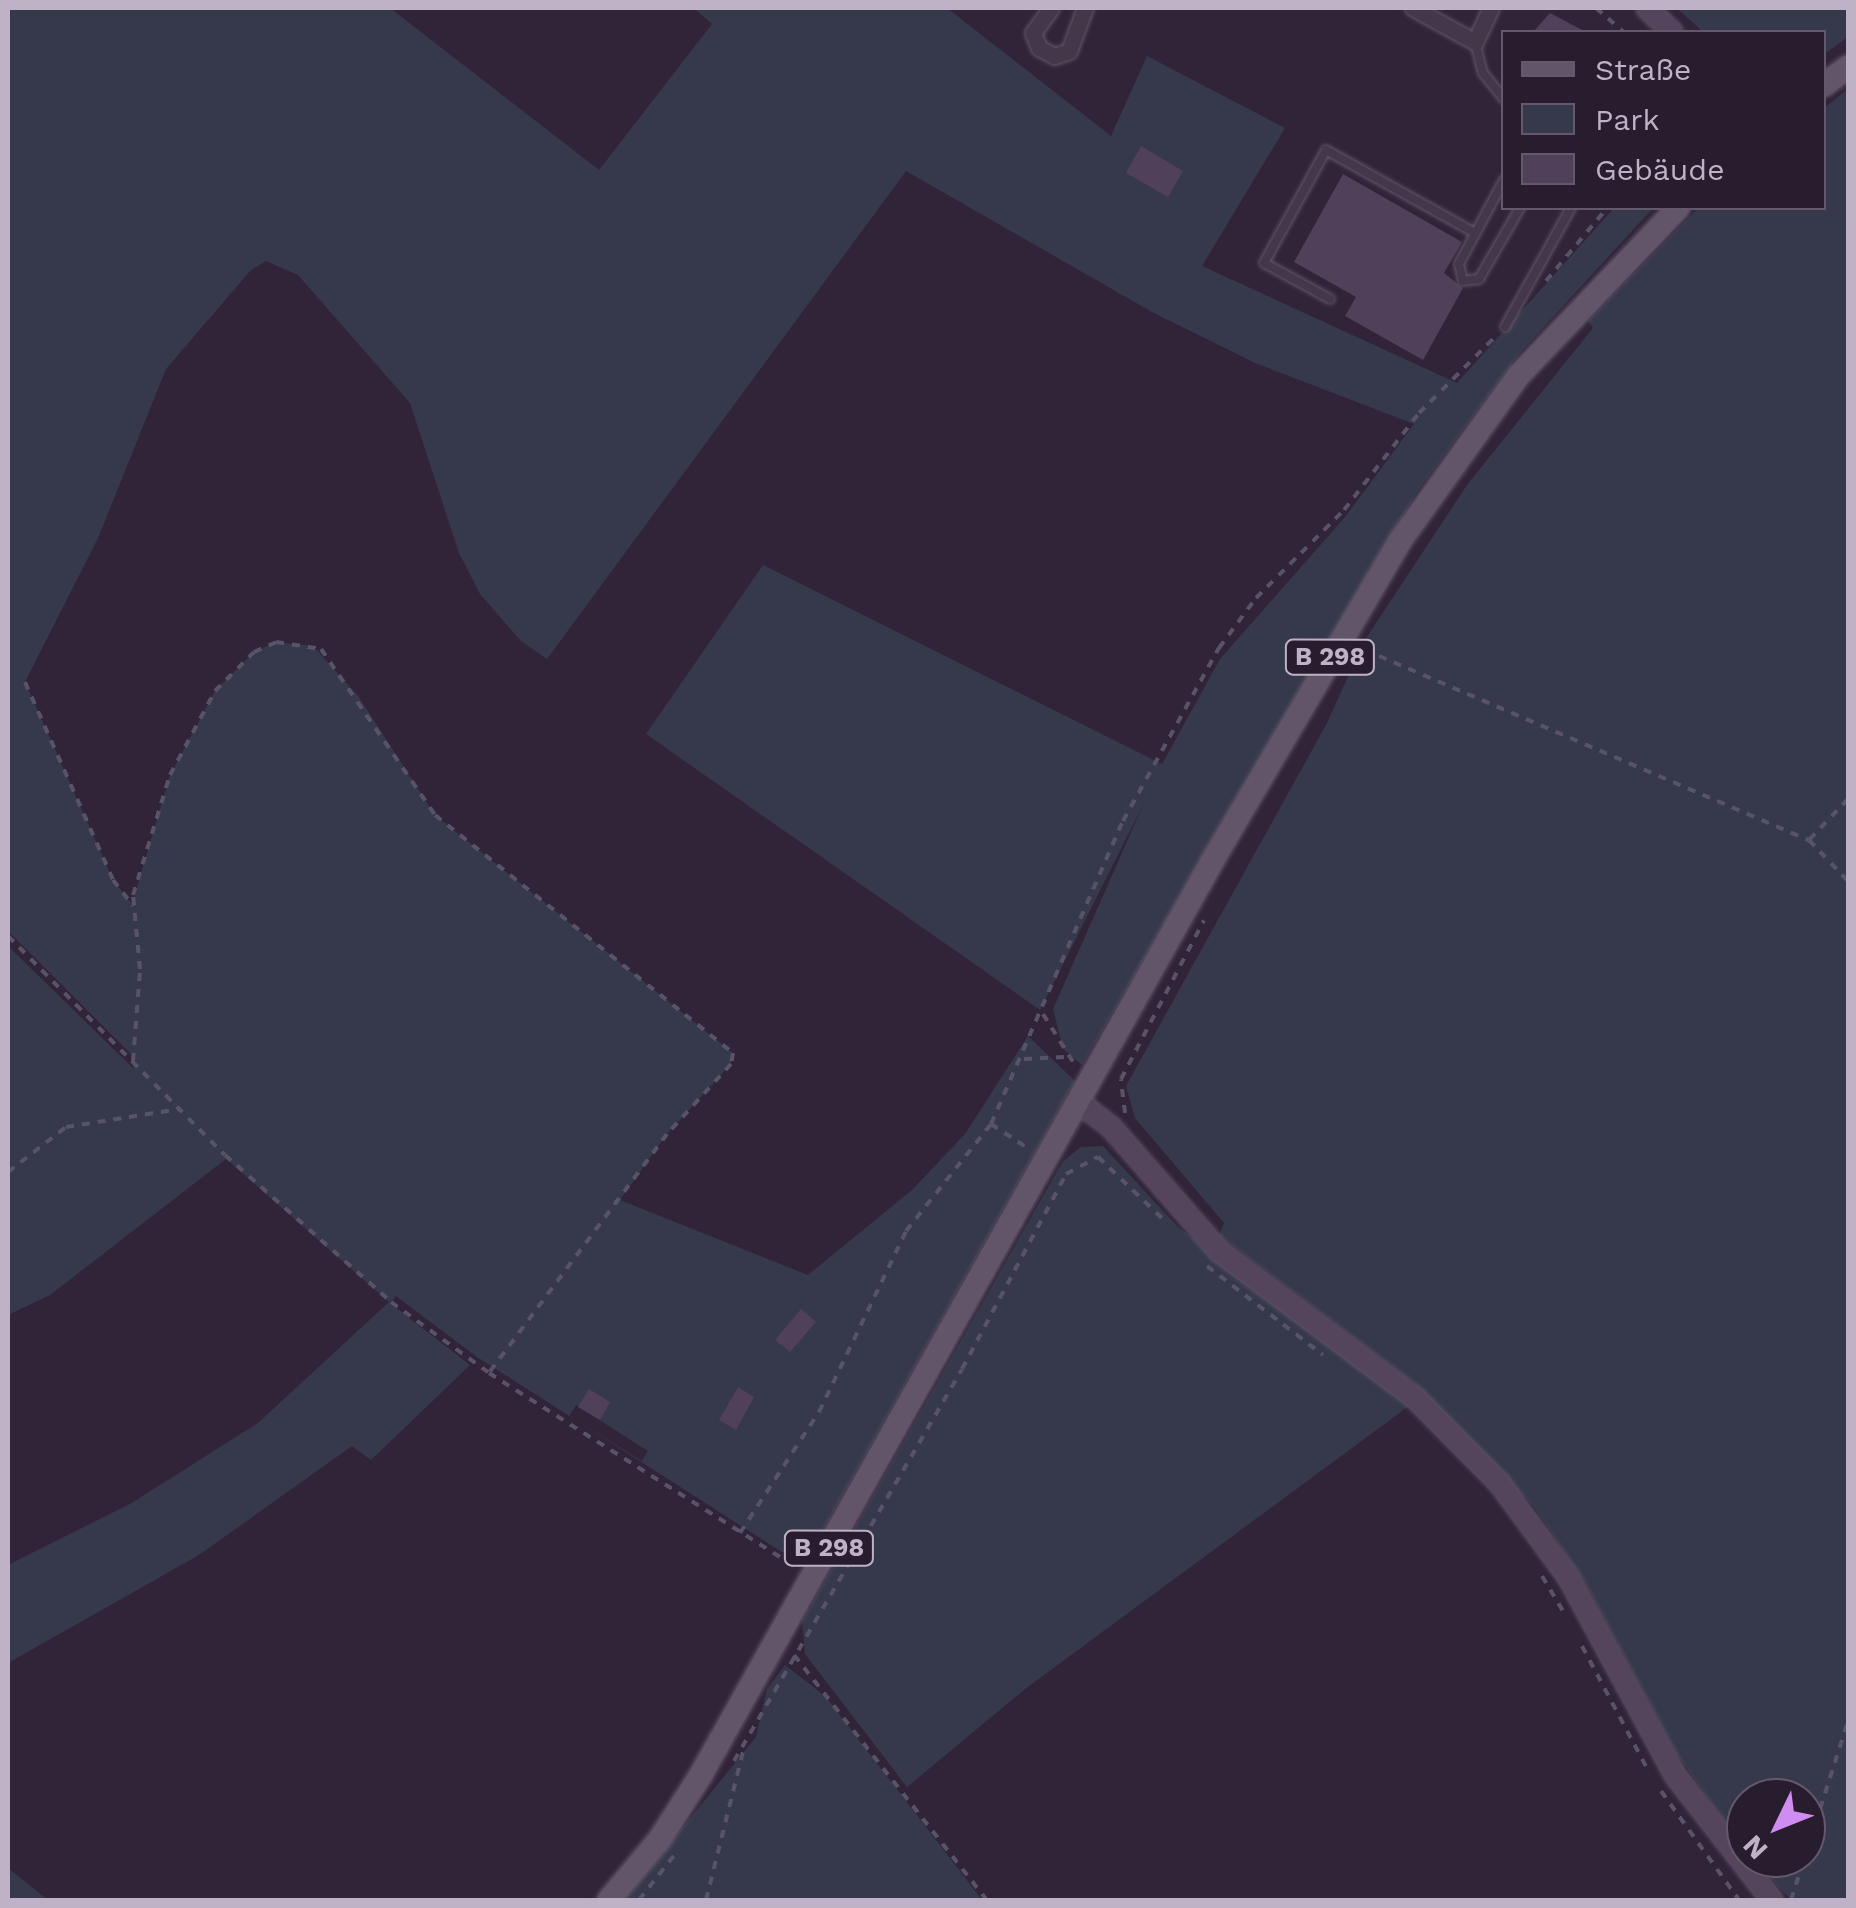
<!DOCTYPE html>
<meta charset="utf-8">
<style>
body{margin:0}
#map{position:relative;width:1856px;height:1908px;overflow:hidden;background:#312439;font-family:"Work Sans",sans-serif}
div>[style]{position:absolute}
.green>*{inset:0;background:#36394c}
.building>*{inset:0;background:#504059}
.path>*{height:4px;margin-top:-2px;transform-origin:0;background:repeating-linear-gradient(90deg,#585368 0 8px,transparent 0 16px)}
.roads{filter:drop-shadow(0 0 2px #615568) drop-shadow(0 0 2px #615568)}
.lane>*{height:8px;margin:-4px;padding:0 4px;transform-origin:4px;border-radius:4px;background:#43374a}
.street>*{height:15px;margin:-7.5px;padding:0 7.5px;transform-origin:7.5px;border-radius:7.5px;background:#43374a}
.secondary>*{height:20px;margin:-10px;padding:0 10px;transform-origin:10px;border-radius:10px;background:#55455c}
.primary>*{height:22px;margin:-11px;padding:0 11px;transform-origin:11px;border-radius:11px;background:#62556a}
span{translate:-50% -50%;white-space:nowrap;text-align:center;line-height:1.15;-webkit-text-stroke:9px #281c2f;paint-order:stroke}
.shield-label span{padding:2px 8px;background:#281c2f;border:2px solid;border-radius:8px;-webkit-text-stroke-width:0}
.shield-label{font-size:25px;color:#bfb2c6;font-weight:700}
.frame{position:absolute;inset:0;border:10px solid #bfb2c6;pointer-events:none}
.legend{position:absolute;left:1501px;top:30px;width:325px;height:180px;box-sizing:border-box;background:#281c2f;border:2px solid #64586b;margin:0;padding:12px 18px;list-style:none;font-size:30px;color:#bfb2c6}
.legend li{display:flex;align-items:center;gap:20px;height:50px}
.legend b{width:50px;border:2px solid #64586b}
.north{position:absolute;left:1726px;top:1778px;width:100px;height:100px;box-sizing:border-box;background:#281c2f;border:2px solid #64586b;border-radius:50%;rotate:227deg;font-size:28px;font-weight:700;line-height:40px;text-align:center;color:#bfb2c6}
.north::after{content:'';display:block;margin:auto;width:35px;height:45px;background:#cf8cf1;clip-path:polygon(50% 0,100% 100%,50% 72%,0 100%)}
</style>
<div id="map">
<div class="green">
<i style="clip-path:polygon(evenodd,8px 8px,390px 8px,599px 170px,712px 24px,694px 8px,947px 8px,1111px 136px,1147px 56px,1285px 128px,1202px 266px,1457px 383px,1614px 208px,1653px 208px,1519px 354px,1417px 492px,1082px 1065px,1063px 1049px,1053px 1009px,1144px 803px,1040px 1010px,646px 734px,763px 565px,1162px 764px,1220px 659px,1346px 516px,1414px 424px,1255px 363px,1152px 312px,906px 171px,547px 659px,521px 641px,480px 594px,459px 553px,410px 403px,298px 275px,266px 261px,251px 270px,166px 369px,98px 538px,25px 682px,113px 880px,132px 904px,170px 775px,215px 691px,254px 652px,276px 642px,313px 646px,358px 696px,435px 815px,733px 1053px,731px 1064px,667px 1134px,620px 1200px,808px 1275px,912px 1190px,965px 1134px,1028px 1036px,1075px 1081px,809px 1555px,782px 1552px,477px 1357px,396px 1296px,390px 1303px,470px 1365px,371px 1460px,352px 1446px,199px 1555px,8px 1663px,8px 1565px,130px 1504px,258px 1423px,389px 1302px,226px 1159px,50px 1295px,8px 1315px,8px 946px,133px 1068px,135px 1058px,8px 931px,8px 8px,576px 1405px,648px 1451px,642px 1461px,569px 1416px,576px 1405px)"></i>
<i style="clip-path:polygon(1677px 8px,1848px 8px,1848px 37px,1824px 54px,1824px 32px,1703px 32px)"></i>
<i style="clip-path:polygon(1848px 89px,1848px 1900px,1791px 1900px,1752px 1858px,1806px 1858px,1806px 1798px,1746px 1798px,1746px 1851px,1677px 1755px,1587px 1586px,1534px 1507px,1418px 1386px,1219px 1236px,1224px 1223px,1135px 1118px,1126px 1086px,1327px 723px,1363px 643px,1467px 485px,1593px 328px,1588px 321px,1698px 208px,1824px 208px,1824px 108px)"></i>
<i style="clip-path:polygon(1103px 1146px,1178px 1227px,1413px 1403px,1025px 1689px,907px 1787px,805px 1654px,802px 1621px,1063px 1161px,1081px 1147px)"></i>
<i style="clip-path:polygon(785px 1665px,826px 1697px,982px 1900px,624px 1900px,756px 1737px,767px 1689px)"></i>
<i style="clip-path:polygon(8px 1868px,48px 1900px,8px 1900px)"></i>
</div>
<div class="building">
<i style="clip-path:polygon(1550px 13px,1586px 32px,1533px 32px)"></i>
<i style="clip-path:polygon(1141px 146px,1183px 171px,1168px 197px,1126px 173px)"></i>
<i style="clip-path:polygon(1343px 174px,1462px 242px,1444px 273px,1463px 288px,1423px 360px,1345px 316px,1356px 297px,1294px 262px)"></i>
<i style="clip-path:polygon(801px 1309px,816px 1322px,790px 1352px,775px 1340px)"></i>
<i style="clip-path:polygon(738px 1387px,754px 1397px,736px 1430px,719px 1420px)"></i>
<i style="clip-path:polygon(589px 1389px,610px 1402px,600px 1420px,578px 1407px)"></i>
</div>
<div class="path">
<i style="left:1596px;top:8px;width:37px;rotate:41deg"></i>
<i style="left:1546px;top:281px;width:95px;rotate:-50.1deg"></i>
<i style="left:1349px;top:670px;width:23px;rotate:-40deg"></i>
<i style="left:1367px;top:655px;width:12px;rotate:5deg"></i>
<i style="left:1379px;top:656px;width:468px;rotate:23.2deg"></i>
<i style="left:25px;top:682px;width:217px;rotate:66deg"></i>
<i style="left:113px;top:880px;width:33px;rotate:52deg"></i>
<i style="left:1848px;top:799px;width:57px;rotate:133.6deg"></i>
<i style="left:1809px;top:840px;width:57px;rotate:46.4deg"></i>
<i style="left:8px;top:936px;width:308px;rotate:45.3deg"></i>
<i style="left:225px;top:1155px;width:222px;rotate:41.5deg"></i>
<i style="left:391px;top:1302px;width:121px;rotate:35.9deg"></i>
<i style="left:489px;top:1373px;width:363px;rotate:32.3deg"></i>
<i style="left:1043px;top:1014px;width:60px;rotate:57.9deg"></i>
<i style="left:1024px;top:1059px;width:40px;rotate:-2.9deg"></i>
<i style="left:133px;top:1061px;width:92px;rotate:-85.6deg"></i>
<i style="left:140px;top:969px;width:74px;rotate:-95.4deg"></i>
<i style="left:133px;top:895px;width:126px;rotate:-72.9deg"></i>
<i style="left:170px;top:775px;width:95px;rotate:-61.8deg"></i>
<i style="left:215px;top:691px;width:55px;rotate:-45deg"></i>
<i style="left:254px;top:652px;width:24px;rotate:-24deg"></i>
<i style="left:276px;top:642px;width:46px;rotate:8.8deg"></i>
<i style="left:321px;top:649px;width:201px;rotate:55.5deg"></i>
<i style="left:435px;top:815px;width:381px;rotate:38.6deg"></i>
<i style="left:733px;top:1053px;width:11px;rotate:100deg"></i>
<i style="left:731px;top:1064px;width:95px;rotate:132.4deg"></i>
<i style="left:667px;top:1134px;width:298px;rotate:126.7deg"></i>
<i style="left:1125px;top:1113px;width:34px;rotate:-97deg"></i>
<i style="left:1121px;top:1079px;width:179px;rotate:-62.4deg"></i>
<i style="left:991px;top:1124px;width:45px;rotate:33.3deg"></i>
<i style="left:8px;top:1172px;width:73px;rotate:-37.8deg"></i>
<i style="left:66px;top:1127px;width:115px;rotate:-9deg"></i>
<i style="left:1207px;top:1266px;width:146px;rotate:37.5deg"></i>
<i style="left:740px;top:1533px;width:145px;rotate:-56.9deg"></i>
<i style="left:819px;top:1412px;width:201px;rotate:-64.3deg"></i>
<i style="left:906px;top:1231px;width:137px;rotate:-51.5deg"></i>
<i style="left:991px;top:1124px;width:331px;rotate:-66.5deg"></i>
<i style="left:1123px;top:821px;width:198px;rotate:-61deg"></i>
<i style="left:1219px;top:648px;width:62px;rotate:-53.5deg"></i>
<i style="left:1256px;top:598px;width:124px;rotate:-45deg"></i>
<i style="left:1344px;top:510px;width:123px;rotate:-52.3deg"></i>
<i style="left:1419px;top:413px;width:109px;rotate:-45deg"></i>
<i style="left:1542px;top:1576px;width:41px;rotate:59deg"></i>
<i style="left:1582px;top:1646px;width:140px;rotate:62deg"></i>
<i style="left:794px;top:1655px;width:312px;rotate:51.8deg"></i>
<i style="left:734px;top:1761px;width:453px;rotate:-59.8deg"></i>
<i style="left:962px;top:1369px;width:221px;rotate:-61.9deg"></i>
<i style="left:1066px;top:1174px;width:36px;rotate:-28deg"></i>
<i style="left:1098px;top:1157px;width:93px;rotate:43.7deg"></i>
<i style="left:1661px;top:1791px;width:134px;rotate:54.4deg"></i>
<i style="left:639px;top:1900px;width:60px;rotate:-51.8deg"></i>
<i style="left:706px;top:1900px;width:153px;rotate:-76deg"></i>
<i style="left:1791px;top:1900px;width:188px;rotate:-72.3deg"></i>
</div>
<div class="roads">
<div class="lane">
<i style="left:1475px;top:42px;width:32px;rotate:76deg"></i>
<i style="left:1483px;top:73px;width:33px;rotate:51deg"></i>
<i style="left:1504px;top:180px;width:95px;rotate:118.2deg"></i>
<i style="left:1459px;top:264px;width:17px;rotate:77deg"></i>
<i style="left:1463px;top:281px;width:16px;rotate:-7deg"></i>
<i style="left:1479px;top:279px;width:82px;rotate:-60deg"></i>
<i style="left:1330px;top:299px;width:75px;rotate:-151.4deg"></i>
<i style="left:1264px;top:263px;width:129px;rotate:-61.2deg"></i>
<i style="left:1326px;top:150px;width:171px;rotate:29.1deg"></i>
<i style="left:1505px;top:327px;width:136px;rotate:-61deg"></i>
</div>
<div class="street">
<i style="left:1051px;top:8px;width:31px;rotate:126deg"></i>
<i style="left:1033px;top:33px;width:16px;rotate:68deg"></i>
<i style="left:1039px;top:48px;width:17px;rotate:28deg"></i>
<i style="left:1054px;top:56px;width:16px;rotate:-18deg"></i>
<i style="left:1069px;top:51px;width:46px;rotate:-69.6deg"></i>
<i style="left:1413px;top:8px;width:71px;rotate:28.7deg"></i>
<i style="left:1475px;top:42px;width:38px;rotate:-65deg"></i>
</div>
<div class="secondary">
<i style="left:1647px;top:8px;width:35px;rotate:44deg"></i>
<i style="left:1077px;top:1101px;width:43px;rotate:37.4deg"></i>
<i style="left:1111px;top:1127px;width:164px;rotate:48.9deg"></i>
<i style="left:1219px;top:1251px;width:244px;rotate:36.8deg"></i>
<i style="left:1414px;top:1397px;width:122px;rotate:45.3deg"></i>
<i style="left:1500px;top:1484px;width:117px;rotate:53.7deg"></i>
<i style="left:1569px;top:1578px;width:224px;rotate:61.7deg"></i>
<i style="left:1675px;top:1775px;width:158px;rotate:52.2deg"></i>
</div>
<div class="primary">
<i style="left:1824px;top:85px;width:30px;rotate:-37deg"></i>
<i style="left:609px;top:1900px;width:80px;rotate:-50.1deg"></i>
<i style="left:660px;top:1839px;width:78px;rotate:-57.5deg"></i>
<i style="left:702px;top:1773px;width:1046px;rotate:-60.76deg"></i>
<i style="left:1213px;top:860px;width:370px;rotate:-59.6deg"></i>
<i style="left:1400px;top:541px;width:204px;rotate:-54.4deg"></i>
<i style="left:1519px;top:375px;width:231px;rotate:-46.4deg"></i>
</div>
</div>
<div class="shield-label">
<span style="left:1330px;top:657px">B 298</span>
<span style="left:829px;top:1548px">B 298</span>
</div>
<div class="frame"></div>
<ul class="legend">
<li><b style="height:12px;background:#62556a"></b>Straße</li>
<li><b style="height:28px;background:#36394c"></b>Park</li>
<li><b style="height:28px;background:#504059"></b>Gebäude</li>
</ul>
<div class="north">N</div>
</div>
